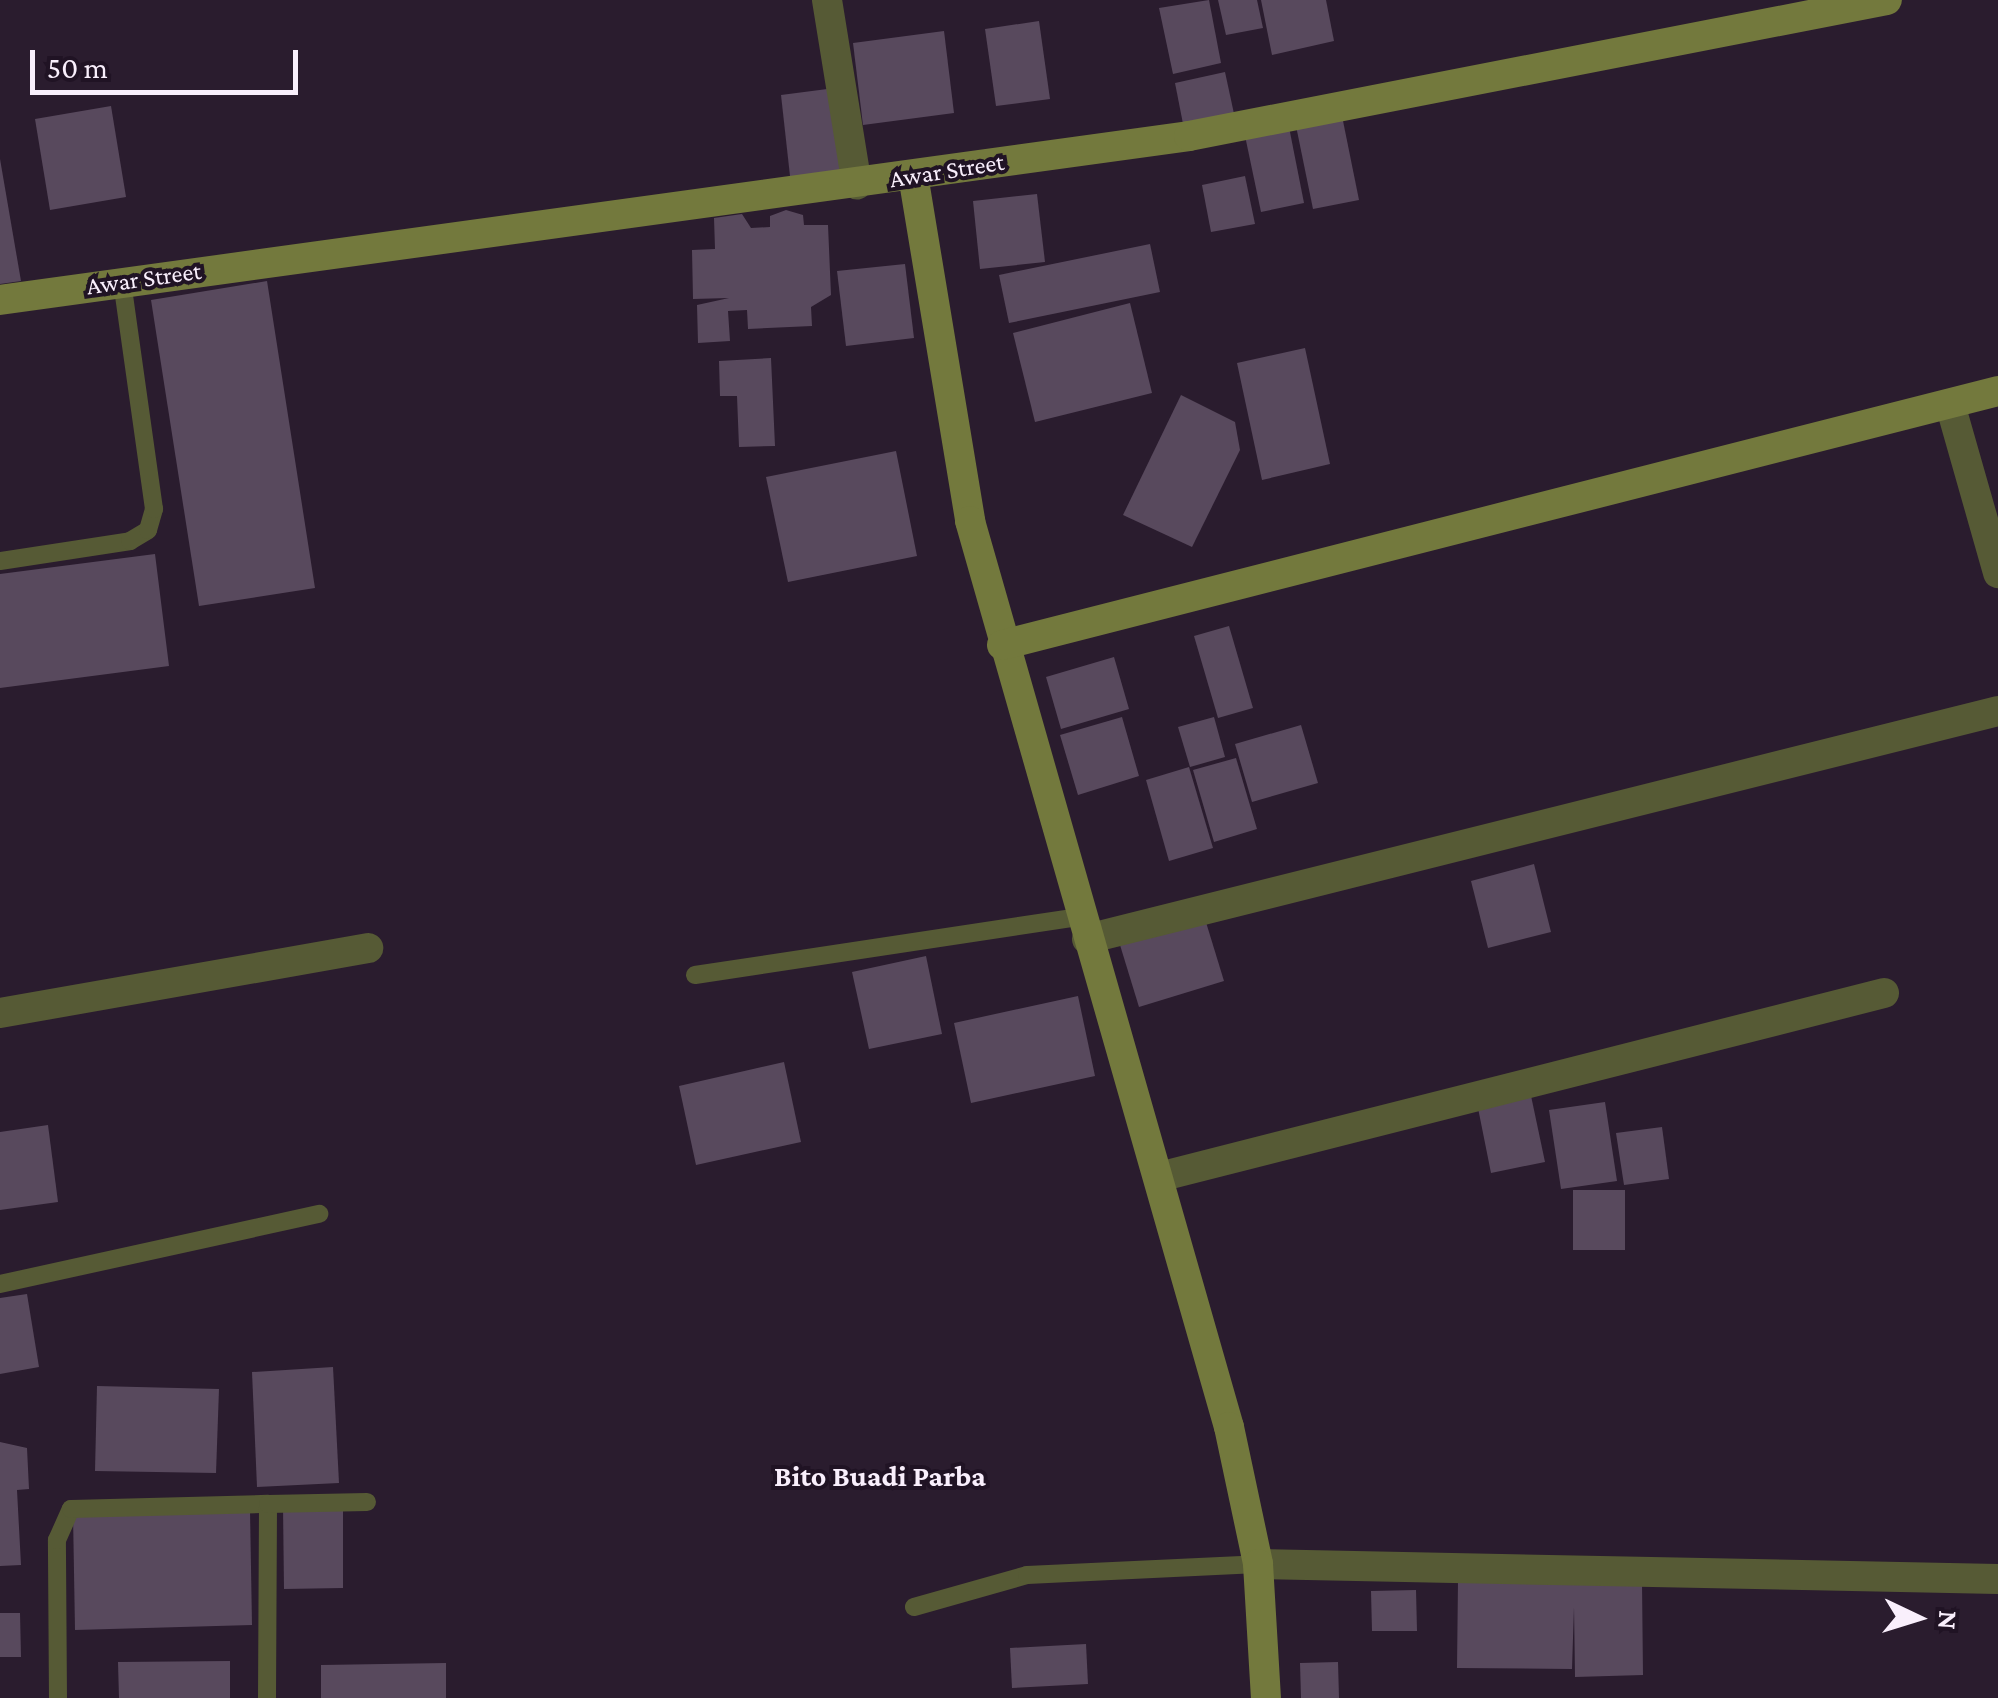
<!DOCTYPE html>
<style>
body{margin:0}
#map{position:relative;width:1998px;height:1698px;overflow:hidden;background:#2a1c2e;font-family:"Crimson Pro",serif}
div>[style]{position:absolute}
.building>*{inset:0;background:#58495d}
.lane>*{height:18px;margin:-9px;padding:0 9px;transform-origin:9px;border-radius:9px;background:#565a35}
.street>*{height:30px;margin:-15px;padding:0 15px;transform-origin:15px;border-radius:15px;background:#565a35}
.secondary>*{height:30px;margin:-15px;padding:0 15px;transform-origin:15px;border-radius:15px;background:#73793d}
span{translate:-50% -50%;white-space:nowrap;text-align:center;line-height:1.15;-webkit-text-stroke:8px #201324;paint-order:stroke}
.street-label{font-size:25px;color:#f9effc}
.quarter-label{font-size:30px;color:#f9effc;font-weight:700}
.north{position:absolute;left:1868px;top:1568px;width:100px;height:100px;-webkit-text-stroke:8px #201324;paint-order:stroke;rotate:94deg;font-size:28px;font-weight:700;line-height:40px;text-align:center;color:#f9effc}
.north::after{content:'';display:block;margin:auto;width:35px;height:45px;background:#f9effc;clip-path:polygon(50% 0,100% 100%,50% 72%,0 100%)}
.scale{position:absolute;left:30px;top:50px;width:268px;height:45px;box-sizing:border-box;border:5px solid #f9effc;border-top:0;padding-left:12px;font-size:30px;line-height:35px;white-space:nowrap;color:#f9effc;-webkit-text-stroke:8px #201324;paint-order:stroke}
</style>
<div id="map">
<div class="building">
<i style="clip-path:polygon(1209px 0,1221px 63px,1173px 74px,1159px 8px)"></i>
<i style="clip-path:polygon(1218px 0,1257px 0,1263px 28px,1226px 35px)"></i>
<i style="clip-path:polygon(1261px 0,1326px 0,1334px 41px,1272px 55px)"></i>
<i style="clip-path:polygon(1039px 21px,1050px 99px,996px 106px,985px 29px)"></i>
<i style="clip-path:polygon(944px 31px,954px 113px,863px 125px,853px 43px)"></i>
<i style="clip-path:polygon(1225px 72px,1236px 123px,1185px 134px,1175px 83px)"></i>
<i style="clip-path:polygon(835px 88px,845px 178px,791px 185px,781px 95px)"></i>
<i style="clip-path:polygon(111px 106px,126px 197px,50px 210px,35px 119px)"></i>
<i style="clip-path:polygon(1341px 111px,1359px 200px,1313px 209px,1295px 121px)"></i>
<i style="clip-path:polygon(1288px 122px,1304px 203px,1261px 212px,1244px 131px)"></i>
<i style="clip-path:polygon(0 159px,21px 281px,0 284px)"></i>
<i style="clip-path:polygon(1245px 176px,1255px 224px,1211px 232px,1202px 185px)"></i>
<i style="clip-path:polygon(1037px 194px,1045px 262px,980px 269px,973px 201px)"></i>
<i style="clip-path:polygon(786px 210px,803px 215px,804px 225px,828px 225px,831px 295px,811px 307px,812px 326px,748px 329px,747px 310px,728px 311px,730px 341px,698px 343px,697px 305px,729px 298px,693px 299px,692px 250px,715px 249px,714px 218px,742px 214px,751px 228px,770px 227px,770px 216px)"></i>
<i style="clip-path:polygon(1150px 244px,1160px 292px,1009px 323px,999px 275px)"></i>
<i style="clip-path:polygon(905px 264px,914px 338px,846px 346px,837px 271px)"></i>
<i style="clip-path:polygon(267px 281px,315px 588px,199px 606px,151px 300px)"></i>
<i style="clip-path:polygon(1130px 303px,1152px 393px,1035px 422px,1013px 333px)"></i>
<i style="clip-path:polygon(1305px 348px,1330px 464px,1262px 480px,1237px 363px)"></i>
<i style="clip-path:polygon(771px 358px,775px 446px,739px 447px,737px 396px,720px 396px,719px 361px)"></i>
<i style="clip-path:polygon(1181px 395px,1235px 422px,1240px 450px,1192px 547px,1123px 515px)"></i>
<i style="clip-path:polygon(896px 451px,917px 556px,788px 582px,766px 477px)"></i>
<i style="clip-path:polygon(155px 554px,169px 666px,0 688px,0 574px)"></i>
<i style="clip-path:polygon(1229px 626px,1253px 708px,1218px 718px,1194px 636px)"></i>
<i style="clip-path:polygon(1114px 657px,1129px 709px,1061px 729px,1046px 677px)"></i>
<i style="clip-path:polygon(1122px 717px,1139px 776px,1078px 795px,1060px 735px)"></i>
<i style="clip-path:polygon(1214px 717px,1225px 757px,1190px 767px,1178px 727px)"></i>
<i style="clip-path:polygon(1301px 725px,1318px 783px,1252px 802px,1235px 744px)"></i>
<i style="clip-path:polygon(1236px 758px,1257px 829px,1214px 842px,1193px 770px)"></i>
<i style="clip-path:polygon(1189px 767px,1213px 848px,1169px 861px,1146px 780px)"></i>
<i style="clip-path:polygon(1534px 864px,1551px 932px,1488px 948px,1471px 881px)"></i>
<i style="clip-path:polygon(1205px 919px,1224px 981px,1139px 1007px,1120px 945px)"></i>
<i style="clip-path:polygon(926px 956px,942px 1034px,869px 1049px,852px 972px)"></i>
<i style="clip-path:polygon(1078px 996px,1095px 1076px,971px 1103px,954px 1023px)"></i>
<i style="clip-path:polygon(784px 1062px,801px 1142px,696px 1165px,679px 1086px)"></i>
<i style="clip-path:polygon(1530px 1091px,1545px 1162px,1491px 1173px,1477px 1103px)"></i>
<i style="clip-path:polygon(1605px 1102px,1617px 1181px,1561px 1189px,1549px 1110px)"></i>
<i style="clip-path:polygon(48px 1125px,58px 1202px,0 1210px,0 1132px)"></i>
<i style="clip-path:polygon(1662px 1127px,1669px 1179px,1624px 1185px,1616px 1133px)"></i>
<i style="clip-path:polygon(1573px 1190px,1625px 1190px,1625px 1250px,1573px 1250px)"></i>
<i style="clip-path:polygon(27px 1294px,39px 1367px,0 1374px,0 1298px)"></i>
<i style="clip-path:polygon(333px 1367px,339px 1483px,257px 1487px,252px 1372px)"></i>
<i style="clip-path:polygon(97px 1386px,219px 1389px,216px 1473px,95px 1471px)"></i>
<i style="clip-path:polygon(0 1442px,27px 1448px,29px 1489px,17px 1490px,21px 1565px,0 1566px)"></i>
<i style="clip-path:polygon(283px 1506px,343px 1506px,343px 1588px,284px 1589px)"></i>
<i style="clip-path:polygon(250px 1510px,252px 1625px,75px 1630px,73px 1514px)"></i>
<i style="clip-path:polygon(1458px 1580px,1642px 1582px,1643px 1675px,1575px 1677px,1574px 1607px,1572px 1669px,1457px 1668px)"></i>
<i style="clip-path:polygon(1416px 1590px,1417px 1631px,1372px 1631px,1371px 1591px)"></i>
<i style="clip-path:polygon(0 1613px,20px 1613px,21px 1657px,0 1657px)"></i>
<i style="clip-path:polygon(1086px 1644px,1088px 1684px,1012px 1688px,1010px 1648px)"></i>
<i style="clip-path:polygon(230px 1661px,230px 1698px,119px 1698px,118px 1662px)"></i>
<i style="clip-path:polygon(1338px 1662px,1339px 1698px,1301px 1698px,1300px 1663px)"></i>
<i style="clip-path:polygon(446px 1663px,446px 1698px,321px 1698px,321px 1665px)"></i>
</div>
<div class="lane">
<i style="left:0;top:561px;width:132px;rotate:-8.7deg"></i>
<i style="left:130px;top:541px;width:21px;rotate:-31deg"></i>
<i style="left:148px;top:530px;width:22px;rotate:-74deg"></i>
<i style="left:154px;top:509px;width:230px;rotate:-98deg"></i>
<i style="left:695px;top:975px;width:389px;rotate:-8.6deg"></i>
<i style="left:0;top:1284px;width:327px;rotate:-12.4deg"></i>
<i style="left:914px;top:1607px;width:117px;rotate:-15.8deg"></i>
<i style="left:1027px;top:1575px;width:231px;rotate:-2.7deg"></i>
<i style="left:58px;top:1698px;width:158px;rotate:-90.4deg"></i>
<i style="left:57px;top:1540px;width:34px;rotate:-66deg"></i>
<i style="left:71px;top:1509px;width:197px;rotate:-1.5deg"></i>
<i style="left:267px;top:1698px;width:194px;rotate:-89.7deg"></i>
<i style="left:268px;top:1504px;width:99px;rotate:-1.2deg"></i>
</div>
<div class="street">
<i style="left:827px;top:0;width:187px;rotate:80.8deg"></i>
<i style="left:1950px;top:404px;width:176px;rotate:74.1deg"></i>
<i style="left:1087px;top:939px;width:939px;rotate:-14.05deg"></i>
<i style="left:0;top:1013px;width:374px;rotate:-10deg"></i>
<i style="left:1159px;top:1177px;width:748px;rotate:-14.24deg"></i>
<i style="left:1258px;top:1564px;width:740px;rotate:1.16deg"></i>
</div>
<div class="secondary">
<i style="left:913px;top:175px;width:351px;rotate:80.6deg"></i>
<i style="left:970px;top:521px;width:942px;rotate:74.05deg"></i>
<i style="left:1229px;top:1427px;width:140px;rotate:78deg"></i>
<i style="left:1258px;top:1564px;width:134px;rotate:86.6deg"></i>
<i style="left:0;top:300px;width:1200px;rotate:-7.85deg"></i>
<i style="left:1189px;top:136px;width:711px;rotate:-11.03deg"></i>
<i style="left:1002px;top:645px;width:1028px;rotate:-14.31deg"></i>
</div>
<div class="street-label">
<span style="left:947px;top:171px;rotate:-9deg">Awar Street</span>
<span style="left:144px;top:279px;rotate:-8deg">Awar Street</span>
</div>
<div class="quarter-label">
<span style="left:880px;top:1476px">Bito Buadi Parba</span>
</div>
<div class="north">N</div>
<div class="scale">50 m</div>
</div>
